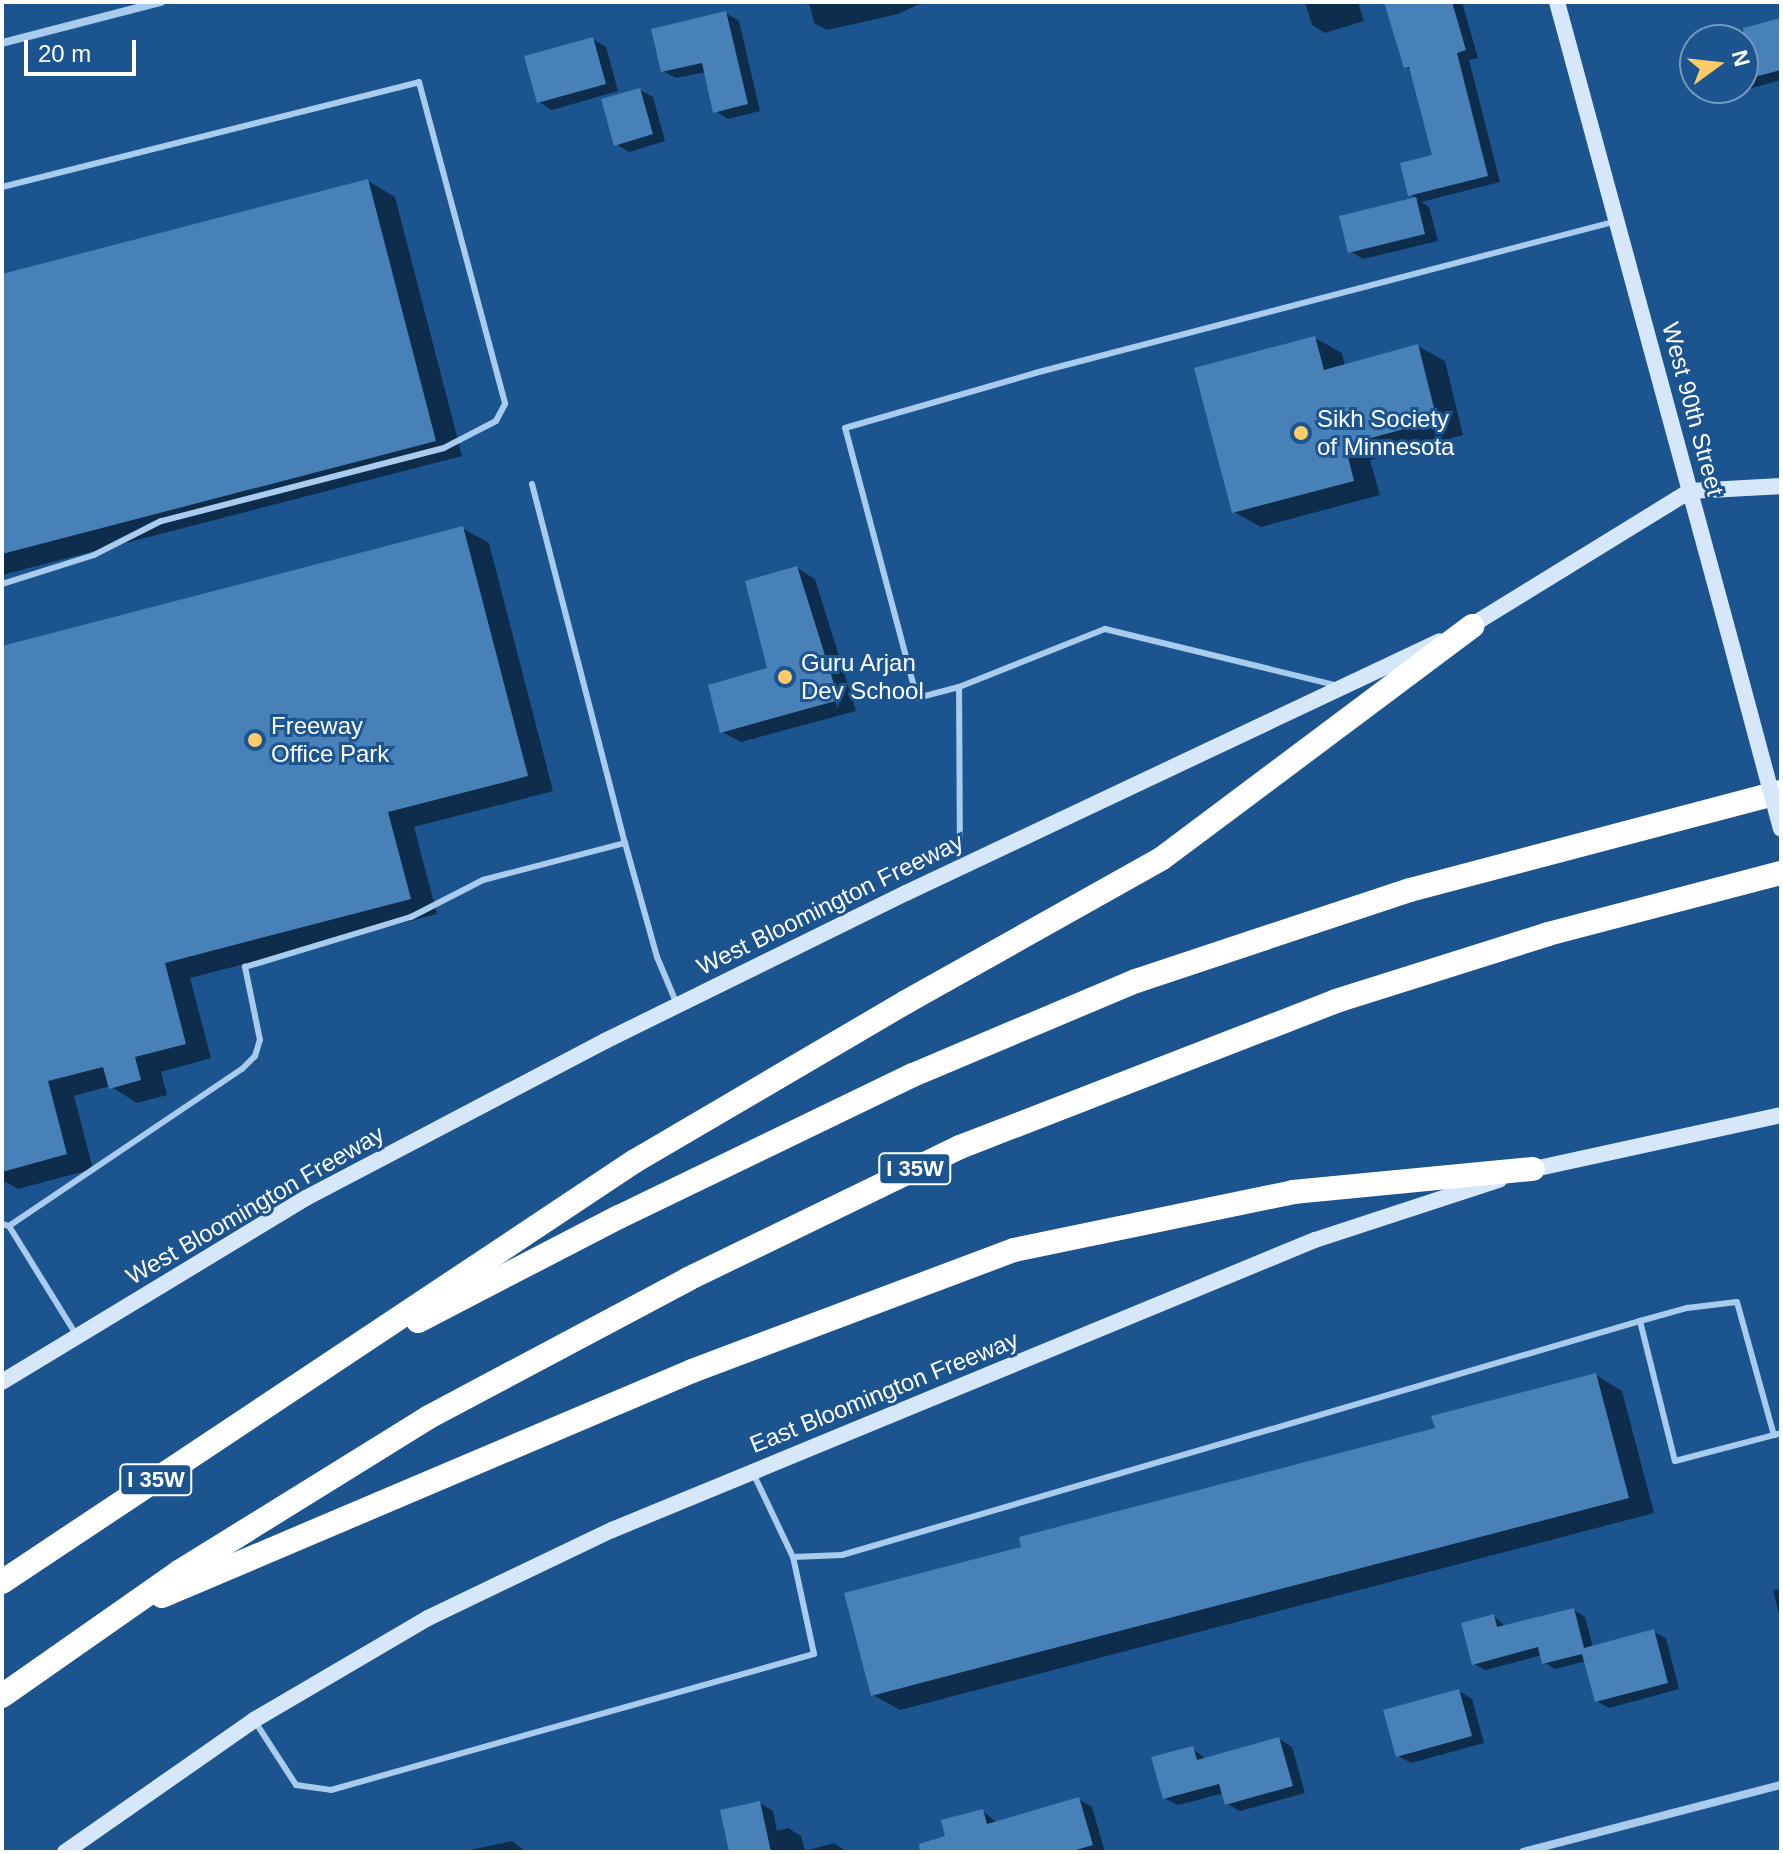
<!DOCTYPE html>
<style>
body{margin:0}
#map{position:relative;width:1783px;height:1854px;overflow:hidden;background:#1b548f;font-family:Arial,sans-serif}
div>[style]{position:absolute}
.shadow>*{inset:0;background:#0007}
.building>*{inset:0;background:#4880b8}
.lane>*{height:6px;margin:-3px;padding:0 3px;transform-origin:3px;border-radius:3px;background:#a9ccee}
.street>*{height:8px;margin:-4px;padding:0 4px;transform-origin:4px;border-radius:4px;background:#a9ccee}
.secondary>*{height:16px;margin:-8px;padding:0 8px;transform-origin:8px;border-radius:8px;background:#d6e7fa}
.highway>*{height:24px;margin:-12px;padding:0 12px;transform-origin:12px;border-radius:12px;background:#fff}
.secondary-bridge>*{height:16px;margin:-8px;padding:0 8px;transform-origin:8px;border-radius:8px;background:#d6e7fa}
.dots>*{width:22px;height:22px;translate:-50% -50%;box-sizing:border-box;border:4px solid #1b548f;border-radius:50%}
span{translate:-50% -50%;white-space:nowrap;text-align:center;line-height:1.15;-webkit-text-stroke:6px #1b548f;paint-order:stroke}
.shield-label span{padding:2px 6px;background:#1b548f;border:2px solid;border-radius:6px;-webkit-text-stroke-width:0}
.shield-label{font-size:22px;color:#fff;font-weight:700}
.street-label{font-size:24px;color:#fff}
.poi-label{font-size:24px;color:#fff}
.left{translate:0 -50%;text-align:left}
.frame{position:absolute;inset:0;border:4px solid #fff;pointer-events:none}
.north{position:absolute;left:1679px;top:24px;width:80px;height:80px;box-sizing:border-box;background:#1b548f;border:2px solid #7698bc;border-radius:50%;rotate:75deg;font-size:22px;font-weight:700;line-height:32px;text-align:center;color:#fff}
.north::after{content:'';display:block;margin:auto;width:28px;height:36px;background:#ffcb66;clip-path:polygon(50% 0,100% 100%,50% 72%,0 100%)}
.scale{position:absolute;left:24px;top:40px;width:112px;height:36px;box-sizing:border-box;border:4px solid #fff;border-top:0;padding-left:10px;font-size:24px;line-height:28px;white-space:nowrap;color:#fff;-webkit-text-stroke:6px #1b548f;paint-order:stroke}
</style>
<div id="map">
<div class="shadow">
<i style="clip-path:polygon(809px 2px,924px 2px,898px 14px,827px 30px,814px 23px)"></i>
<i style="clip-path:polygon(1305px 2px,1358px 2px,1364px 21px,1325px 33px,1312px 25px)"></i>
<i style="clip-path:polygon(1386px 2px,1462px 2px,1478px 58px,1469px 60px,1500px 182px,1421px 202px,1429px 207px,1438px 241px,1363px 259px,1350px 251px,1341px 217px,1418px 199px,1410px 194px,1434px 157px,1413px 71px,1405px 67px)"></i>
<i style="clip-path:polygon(726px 13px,739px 21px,760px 111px,728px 119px,715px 111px,706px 72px,676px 78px,663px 71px)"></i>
<i style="clip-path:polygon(1781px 20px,1781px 80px,1748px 89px,1743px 86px,1743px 40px,1724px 40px,1722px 36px)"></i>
<i style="clip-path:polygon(593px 39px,606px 47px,618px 91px,552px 110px,539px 102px)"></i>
<i style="clip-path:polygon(640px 90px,653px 97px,665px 141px,629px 152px,616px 144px)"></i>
<i style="clip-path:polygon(368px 181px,395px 197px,462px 456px,2px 575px,2px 276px)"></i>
<i style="clip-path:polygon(1315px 338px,1342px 353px,1345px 366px,1418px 346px,1445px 361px,1463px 435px,1370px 460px,1380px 495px,1261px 527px,1234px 512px)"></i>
<i style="clip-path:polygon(462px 528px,489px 543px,553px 791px,414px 827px,437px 914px,190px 978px,211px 1058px,161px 1072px,167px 1095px,137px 1103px,110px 1086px,74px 1096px,93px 1169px,18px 1189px,2px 1180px,2px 648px)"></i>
<i style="clip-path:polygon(797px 568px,815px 579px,856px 711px,741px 742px,722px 732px,770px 670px)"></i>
<i style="clip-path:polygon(1596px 1375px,1622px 1391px,1654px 1513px,900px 1710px,873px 1695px,1437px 1430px)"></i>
<i style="clip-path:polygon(1781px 1589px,1781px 1622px,1773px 1590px)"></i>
<i style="clip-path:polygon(1574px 1610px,1585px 1617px,1593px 1647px,1654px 1632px,1666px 1638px,1679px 1689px,1609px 1708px,1597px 1701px,1586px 1661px,1555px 1669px,1544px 1662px,1542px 1655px,1486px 1670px,1474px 1664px,1494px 1616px,1506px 1627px)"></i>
<i style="clip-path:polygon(1459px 1691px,1472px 1699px,1484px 1743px,1411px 1763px,1398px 1756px)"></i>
<i style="clip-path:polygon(1279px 1739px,1292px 1747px,1305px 1793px,1240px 1811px,1227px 1804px,1224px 1793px,1178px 1805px,1164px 1798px,1192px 1748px,1207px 1760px)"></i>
<i style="clip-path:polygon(1078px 1799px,1092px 1807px,1105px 1852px,951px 1852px,983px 1811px,997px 1823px)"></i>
<i style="clip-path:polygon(760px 1803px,773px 1811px,777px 1831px,788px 1828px,801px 1836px,805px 1851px,834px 1843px,847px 1852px,731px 1852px)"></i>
<i style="clip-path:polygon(512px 1841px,526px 1852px,460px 1852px)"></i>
</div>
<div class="building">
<i style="clip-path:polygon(1384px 2px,1452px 2px,1466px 50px,1457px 53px,1488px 176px,1408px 196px,1400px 163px,1432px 155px,1409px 67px,1404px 68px)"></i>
<i style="clip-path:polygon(726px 11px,748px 104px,713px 113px,702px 63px,661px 72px,651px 29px)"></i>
<i style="clip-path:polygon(1781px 18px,1781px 70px,1743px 80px,1743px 28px)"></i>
<i style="clip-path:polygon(593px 37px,606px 84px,537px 103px,524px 56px)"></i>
<i style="clip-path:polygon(640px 88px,653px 134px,614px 146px,601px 99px)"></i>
<i style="clip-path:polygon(368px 179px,436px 441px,2px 554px,2px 274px)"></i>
<i style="clip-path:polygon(1416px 197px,1425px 234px,1348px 253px,1339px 216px)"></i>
<i style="clip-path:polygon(1315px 336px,1324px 370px,1418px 344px,1437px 420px,1345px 445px,1354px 481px,1232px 513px,1194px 368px)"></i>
<i style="clip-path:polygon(463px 526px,528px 776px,388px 812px,411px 899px,165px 963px,186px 1044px,135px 1057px,141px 1080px,109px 1089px,103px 1067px,48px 1081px,67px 1154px,2px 1172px,2px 646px)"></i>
<i style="clip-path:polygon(797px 566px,839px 700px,720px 733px,708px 685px,767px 668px,745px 581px)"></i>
<i style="clip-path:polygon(1596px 1373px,1629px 1498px,871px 1696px,844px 1593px,1021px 1547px,1019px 1537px,1435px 1428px,1431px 1416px)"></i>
<i style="clip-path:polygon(1574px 1608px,1584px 1648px,1654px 1629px,1668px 1683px,1595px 1702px,1582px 1654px,1542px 1664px,1538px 1647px,1472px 1665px,1461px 1623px,1494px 1614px,1497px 1627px)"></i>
<i style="clip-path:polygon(1459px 1689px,1472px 1736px,1396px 1757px,1383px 1710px)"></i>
<i style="clip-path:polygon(1279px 1737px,1293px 1786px,1225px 1805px,1219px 1784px,1163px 1799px,1151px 1757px,1193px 1746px,1197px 1760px)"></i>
<i style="clip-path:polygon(1079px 1797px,1093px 1845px,1069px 1852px,920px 1852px,919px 1844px,945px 1836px,941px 1820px,983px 1809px,987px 1824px)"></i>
<i style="clip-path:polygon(760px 1801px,771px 1852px,729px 1852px,720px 1810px)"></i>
</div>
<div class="lane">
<i style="left:2px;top:187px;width:430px;rotate:-14.1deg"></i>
<i style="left:419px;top:82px;width:333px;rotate:75deg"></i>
<i style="left:505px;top:404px;width:19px;rotate:118deg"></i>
<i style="left:496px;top:421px;width:59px;rotate:152.6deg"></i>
<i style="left:444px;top:448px;width:292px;rotate:165.5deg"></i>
<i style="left:161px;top:521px;width:75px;rotate:153.1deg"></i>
<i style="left:94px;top:555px;width:96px;rotate:162.5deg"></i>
<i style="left:532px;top:484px;width:371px;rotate:75.5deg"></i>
<i style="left:625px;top:843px;width:118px;rotate:74.3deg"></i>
<i style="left:657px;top:957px;width:49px;rotate:67.1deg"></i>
<i style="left:959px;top:687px;width:43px;rotate:165.3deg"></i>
<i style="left:917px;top:698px;width:279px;rotate:-104.9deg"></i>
<i style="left:845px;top:428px;width:198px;rotate:-16.1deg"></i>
<i style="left:1035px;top:373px;width:597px;rotate:-14.64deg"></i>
<i style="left:960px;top:866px;width:179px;rotate:-90.3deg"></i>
<i style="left:959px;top:687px;width:157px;rotate:-21.7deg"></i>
<i style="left:1105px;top:629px;width:237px;rotate:13.7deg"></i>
<i style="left:2px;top:1224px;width:7px;rotate:16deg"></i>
<i style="left:9px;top:1226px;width:129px;rotate:58.3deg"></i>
<i style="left:9px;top:1226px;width:281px;rotate:-34deg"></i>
<i style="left:242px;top:1069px;width:18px;rotate:-45deg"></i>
<i style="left:255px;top:1056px;width:17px;rotate:-73deg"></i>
<i style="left:260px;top:1040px;width:75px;rotate:-101.6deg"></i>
<i style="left:245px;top:967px;width:173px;rotate:-16.8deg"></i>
<i style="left:411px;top:917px;width:81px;rotate:-27.2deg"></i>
<i style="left:483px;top:880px;width:147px;rotate:-14.6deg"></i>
<i style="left:1640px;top:1321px;width:144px;rotate:76deg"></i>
<i style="left:1675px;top:1461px;width:102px;rotate:-14.7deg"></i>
<i style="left:754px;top:1475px;width:91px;rotate:64.6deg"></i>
<i style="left:793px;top:1557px;width:49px;rotate:-2.3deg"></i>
<i style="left:842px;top:1555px;width:832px;rotate:-16.34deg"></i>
<i style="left:1640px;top:1321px;width:49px;rotate:-15.5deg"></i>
<i style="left:1687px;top:1308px;width:50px;rotate:-6.8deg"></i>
<i style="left:1737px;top:1302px;width:138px;rotate:74.5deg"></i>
<i style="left:1774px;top:1435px;width:7px;rotate:-16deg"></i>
<i style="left:254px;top:1720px;width:77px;rotate:57.1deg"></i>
<i style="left:296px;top:1785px;width:35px;rotate:8deg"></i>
<i style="left:331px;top:1790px;width:502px;rotate:-15.73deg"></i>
<i style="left:814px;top:1654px;width:99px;rotate:-102.2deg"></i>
</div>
<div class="street">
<i style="left:2px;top:43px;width:164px;rotate:-14.5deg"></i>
<i style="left:1523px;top:1852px;width:267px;rotate:-14.6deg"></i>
</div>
<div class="secondary">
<i style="left:1557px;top:2px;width:671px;rotate:74.8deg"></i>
<i style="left:1464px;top:630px;width:265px;rotate:-31.6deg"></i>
<i style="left:1690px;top:491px;width:91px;rotate:-3.1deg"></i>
<i style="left:1525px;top:1171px;width:262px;rotate:-12.3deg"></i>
<i style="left:2px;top:1382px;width:355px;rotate:-31.2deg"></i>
<i style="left:306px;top:1198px;width:338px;rotate:-27.7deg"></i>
<i style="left:605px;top:1041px;width:335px;rotate:-26.2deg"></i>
<i style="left:906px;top:893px;width:590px;rotate:-25.26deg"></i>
<i style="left:65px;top:1852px;width:231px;rotate:-34.9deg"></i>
<i style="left:254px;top:1720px;width:202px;rotate:-30.4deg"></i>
<i style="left:428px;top:1618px;width:204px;rotate:-25.6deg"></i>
<i style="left:612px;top:1530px;width:760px;rotate:-22.42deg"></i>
<i style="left:1315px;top:1240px;width:194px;rotate:-18.1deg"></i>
</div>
<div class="highway">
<i style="left:418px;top:1321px;width:226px;rotate:-27.4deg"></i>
<i style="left:619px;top:1217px;width:326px;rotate:-25.8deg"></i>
<i style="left:913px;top:1075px;width:242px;rotate:-22.9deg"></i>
<i style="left:1136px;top:981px;width:289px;rotate:-18.4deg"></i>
<i style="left:1410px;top:890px;width:384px;rotate:-14.8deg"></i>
<i style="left:2px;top:1582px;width:760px;rotate:-33.63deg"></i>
<i style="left:635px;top:1161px;width:314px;rotate:-30.4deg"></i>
<i style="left:906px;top:1002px;width:292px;rotate:-29.3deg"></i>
<i style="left:1161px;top:859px;width:389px;rotate:-36.8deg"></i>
<i style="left:162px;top:1596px;width:576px;rotate:-23deg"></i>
<i style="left:692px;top:1371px;width:344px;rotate:-20.6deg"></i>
<i style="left:1014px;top:1250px;width:285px;rotate:-11.7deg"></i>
<i style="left:1293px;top:1192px;width:241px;rotate:-5.5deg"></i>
<i style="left:2px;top:1696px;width:216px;rotate:-35deg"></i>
<i style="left:179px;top:1572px;width:294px;rotate:-31.8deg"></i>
<i style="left:429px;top:1417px;width:293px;rotate:-28deg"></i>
<i style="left:688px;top:1279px;width:302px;rotate:-25.9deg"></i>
<i style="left:960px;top:1147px;width:403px;rotate:-21.2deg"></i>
<i style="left:1336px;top:1001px;width:222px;rotate:-17.5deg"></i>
<i style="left:1548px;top:934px;width:241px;rotate:-14.7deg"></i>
</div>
<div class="secondary-bridge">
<i style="left:1733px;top:650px;width:185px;rotate:75deg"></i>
</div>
<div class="dots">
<i style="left:1301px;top:433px;background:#ffcb66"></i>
<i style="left:785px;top:677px;background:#ffcb66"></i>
<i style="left:255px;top:740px;background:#ffcb66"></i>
</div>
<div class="shield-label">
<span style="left:915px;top:1169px">I 35W</span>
<span style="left:156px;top:1480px">I 35W</span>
</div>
<div class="street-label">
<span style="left:1693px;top:409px;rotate:75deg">West 90th Street</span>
<span style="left:830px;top:904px;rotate:-26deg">West Bloomington Freeway</span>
<span style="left:255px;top:1205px;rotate:-30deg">West Bloomington Freeway</span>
<span style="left:884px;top:1392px;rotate:-22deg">East Bloomington Freeway</span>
</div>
<div class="poi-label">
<span class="left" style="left:1317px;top:433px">Sikh Society<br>of Minnesota</span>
<span class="left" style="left:801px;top:677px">Guru Arjan<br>Dev School</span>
<span class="left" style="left:271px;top:740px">Freeway<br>Office Park</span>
</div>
<div class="frame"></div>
<div class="north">N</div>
<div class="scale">20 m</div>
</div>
